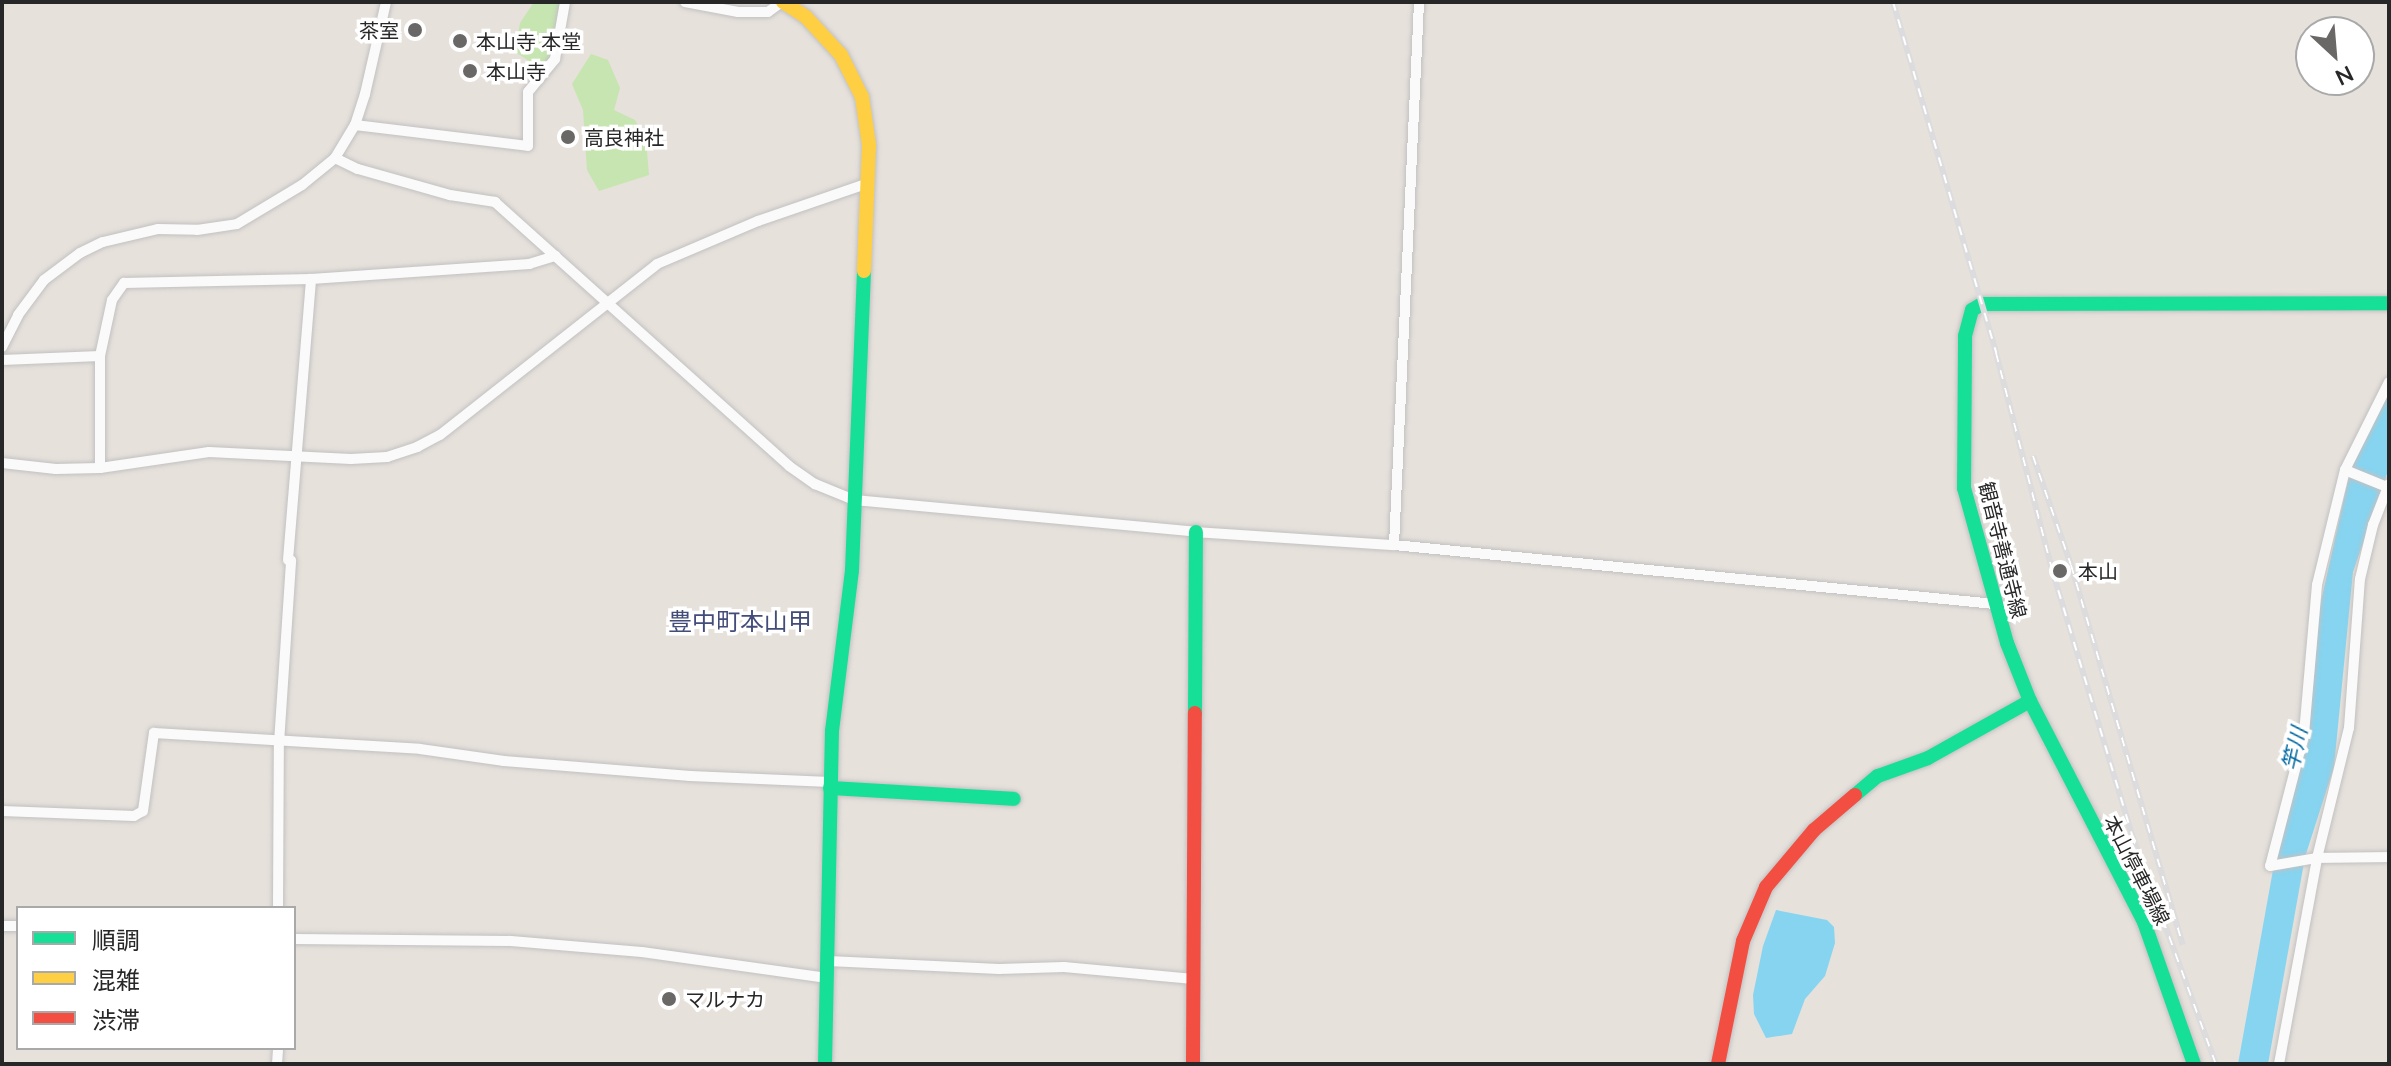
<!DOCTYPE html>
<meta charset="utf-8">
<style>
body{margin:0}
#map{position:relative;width:2391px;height:1066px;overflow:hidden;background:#e6e1db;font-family:Mulish,"Noto Sans JP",sans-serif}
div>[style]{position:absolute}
.green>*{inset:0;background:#c6e5b0}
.water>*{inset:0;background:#86d4f0}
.roads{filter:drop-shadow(0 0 2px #c2c1c2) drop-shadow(0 0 2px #c2c1c2)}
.street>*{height:10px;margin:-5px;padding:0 5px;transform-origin:5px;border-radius:5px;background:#fbfafa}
.fast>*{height:14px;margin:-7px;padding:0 7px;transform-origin:7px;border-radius:7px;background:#16e098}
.slow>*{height:14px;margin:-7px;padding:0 7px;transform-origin:7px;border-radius:7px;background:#ffcf43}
.jam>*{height:14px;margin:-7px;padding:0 7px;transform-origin:7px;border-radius:7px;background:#f24e42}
.rail>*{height:6px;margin-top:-3px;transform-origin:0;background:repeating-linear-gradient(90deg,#fff 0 9px,#dcdbdd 0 18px);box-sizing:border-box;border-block:2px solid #dcdbdd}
.dots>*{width:22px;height:22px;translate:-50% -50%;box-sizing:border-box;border:4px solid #fff;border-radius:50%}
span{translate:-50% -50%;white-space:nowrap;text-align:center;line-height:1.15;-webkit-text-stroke:7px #fff;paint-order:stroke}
.poi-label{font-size:20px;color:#272727}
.right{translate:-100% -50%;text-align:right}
.left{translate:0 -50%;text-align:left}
.street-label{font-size:20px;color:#272727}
.water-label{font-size:22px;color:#0168a0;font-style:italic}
.quarter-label{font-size:24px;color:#444d7a}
.frame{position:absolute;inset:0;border:4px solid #272727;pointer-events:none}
.legend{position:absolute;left:16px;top:906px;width:280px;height:144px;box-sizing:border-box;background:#fff;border:2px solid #a9a9a9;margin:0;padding:10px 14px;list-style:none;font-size:24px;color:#272727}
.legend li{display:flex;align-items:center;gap:16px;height:40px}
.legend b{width:40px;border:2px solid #a9a9a9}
.north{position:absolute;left:2295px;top:16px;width:80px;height:80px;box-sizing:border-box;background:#fff;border:2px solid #a9a9a9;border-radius:50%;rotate:154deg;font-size:22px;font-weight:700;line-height:32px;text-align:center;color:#272727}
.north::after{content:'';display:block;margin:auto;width:28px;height:36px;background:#6a6866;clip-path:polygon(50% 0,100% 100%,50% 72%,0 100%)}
</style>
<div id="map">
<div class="green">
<i style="clip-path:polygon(534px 2px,560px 2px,553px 56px,539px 67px,515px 52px,520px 23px)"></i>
<i style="clip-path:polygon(591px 54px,608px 60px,620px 88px,614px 110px,635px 120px,646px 140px,649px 175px,599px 191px,587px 170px,583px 110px,572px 84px)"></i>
</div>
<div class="water">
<i style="clip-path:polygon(2389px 393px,2389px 468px,2353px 572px,2334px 767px,2305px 857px,2268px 1064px,2238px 1064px,2273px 870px,2309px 733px,2320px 606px,2351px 467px)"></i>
<i style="clip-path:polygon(1776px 910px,1827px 920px,1834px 927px,1835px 943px,1825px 976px,1805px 999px,1792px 1034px,1766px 1038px,1754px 1014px,1753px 995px,1763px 946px)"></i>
</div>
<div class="roads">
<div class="street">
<i style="left:685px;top:2px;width:54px;rotate:10.7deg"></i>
<i style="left:738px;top:12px;width:30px"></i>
<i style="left:768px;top:12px;width:17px;rotate:-36deg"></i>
<i style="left:355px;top:125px;width:174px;rotate:6.9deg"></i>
<i style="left:528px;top:146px;width:54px;rotate:-90deg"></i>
<i style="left:528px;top:92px;width:43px;rotate:-50.7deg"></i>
<i style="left:555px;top:59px;width:58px;rotate:-80deg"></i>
<i style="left:335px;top:158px;width:25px;rotate:26deg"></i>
<i style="left:358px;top:169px;width:96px;rotate:15.8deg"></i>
<i style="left:450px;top:195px;width:46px;rotate:8.8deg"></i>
<i style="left:495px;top:202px;width:395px;rotate:41.9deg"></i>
<i style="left:789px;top:466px;width:32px;rotate:35deg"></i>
<i style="left:815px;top:484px;width:42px;rotate:22.3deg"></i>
<i style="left:854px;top:500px;width:343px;rotate:5.3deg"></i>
<i style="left:1196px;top:532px;width:198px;rotate:3.8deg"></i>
<i style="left:1394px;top:545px;width:604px;rotate:5.61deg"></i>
<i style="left:2px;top:347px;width:36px;rotate:-63deg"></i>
<i style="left:18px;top:315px;width:44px;rotate:-53.4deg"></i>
<i style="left:44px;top:280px;width:45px;rotate:-36.9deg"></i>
<i style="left:80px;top:253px;width:25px;rotate:-26deg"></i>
<i style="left:103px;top:242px;width:57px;rotate:-13.3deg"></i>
<i style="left:158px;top:229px;width:39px;rotate:1deg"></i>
<i style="left:197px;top:230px;width:40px;rotate:-8.5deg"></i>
<i style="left:237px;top:224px;width:76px;rotate:-31deg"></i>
<i style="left:302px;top:185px;width:43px;rotate:-39.3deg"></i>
<i style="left:335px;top:158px;width:39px;rotate:-59deg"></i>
<i style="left:355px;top:125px;width:33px;rotate:-72deg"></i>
<i style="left:365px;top:94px;width:94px;rotate:-77.1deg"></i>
<i style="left:2px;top:360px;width:98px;rotate:-2.3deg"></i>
<i style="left:2389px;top:382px;width:98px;rotate:116.6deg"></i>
<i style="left:2345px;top:470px;width:118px;rotate:103.7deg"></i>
<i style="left:2317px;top:585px;width:151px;rotate:95deg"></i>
<i style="left:2304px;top:735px;width:135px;rotate:104.5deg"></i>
<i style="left:2270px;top:866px;width:48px;rotate:-9.7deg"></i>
<i style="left:2317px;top:858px;width:72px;rotate:-0.8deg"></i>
<i style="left:2px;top:463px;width:54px;rotate:6.3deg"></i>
<i style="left:56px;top:469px;width:44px;rotate:-1.3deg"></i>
<i style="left:100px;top:468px;width:110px;rotate:-8.4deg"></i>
<i style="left:209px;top:452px;width:142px;rotate:2.8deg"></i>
<i style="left:351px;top:459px;width:36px;rotate:-3deg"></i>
<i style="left:387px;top:457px;width:32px;rotate:-18deg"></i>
<i style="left:417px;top:447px;width:26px;rotate:-28deg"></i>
<i style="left:440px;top:435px;width:276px;rotate:-38.2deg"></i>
<i style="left:657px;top:264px;width:110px;rotate:-23.1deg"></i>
<i style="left:758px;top:221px;width:117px;rotate:-18.9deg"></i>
<i style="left:100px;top:468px;width:112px;rotate:-90deg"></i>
<i style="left:100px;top:356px;width:57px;rotate:-77.9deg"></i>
<i style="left:112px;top:300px;width:21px;rotate:-55deg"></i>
<i style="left:124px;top:283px;width:187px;rotate:-1.2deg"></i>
<i style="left:311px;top:279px;width:219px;rotate:-3.9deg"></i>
<i style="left:529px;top:264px;width:28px;rotate:-17deg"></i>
<i style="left:2345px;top:470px;width:45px;rotate:22deg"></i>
<i style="left:1394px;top:545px;width:544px;rotate:-87.36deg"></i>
<i style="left:288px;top:560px;width:282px;rotate:-85.3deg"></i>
<i style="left:2px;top:811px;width:132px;rotate:2.2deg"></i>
<i style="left:134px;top:816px;width:10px;rotate:-29deg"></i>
<i style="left:143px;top:811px;width:79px;rotate:-82deg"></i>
<i style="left:154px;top:733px;width:266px;rotate:3.4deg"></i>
<i style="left:420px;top:749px;width:85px;rotate:8.1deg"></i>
<i style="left:504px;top:761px;width:187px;rotate:4.6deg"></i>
<i style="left:690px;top:776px;width:140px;rotate:2.5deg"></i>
<i style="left:278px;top:908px;width:165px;rotate:-89.7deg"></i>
<i style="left:279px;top:743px;width:183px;rotate:-86.2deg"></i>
<i style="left:2px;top:926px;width:16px"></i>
<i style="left:294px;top:939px;width:217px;rotate:0.5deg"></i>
<i style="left:511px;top:941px;width:131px;rotate:4.8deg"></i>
<i style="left:642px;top:952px;width:187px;rotate:8deg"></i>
<i style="left:828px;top:961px;width:171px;rotate:2.7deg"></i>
<i style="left:999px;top:969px;width:65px;rotate:-1.8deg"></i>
<i style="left:1064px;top:967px;width:130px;rotate:5.3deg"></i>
<i style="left:277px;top:1064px;width:16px;rotate:-86deg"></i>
<i style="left:2279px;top:1064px;width:209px;rotate:-79.5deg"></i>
<i style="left:2317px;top:858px;width:134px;rotate:-76.2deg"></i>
<i style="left:2349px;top:728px;width:149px;rotate:-85.8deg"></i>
<i style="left:2360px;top:579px;width:56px;rotate:-76.5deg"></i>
<i style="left:2373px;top:525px;width:44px;rotate:-68.7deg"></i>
</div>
<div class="fast">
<i style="left:2030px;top:701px;width:249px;rotate:62.7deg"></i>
<i style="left:2144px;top:922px;width:151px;rotate:70.6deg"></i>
<i style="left:1195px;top:713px;width:181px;rotate:-89.7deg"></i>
<i style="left:830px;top:788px;width:184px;rotate:3.4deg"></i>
<i style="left:1855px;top:795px;width:30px;rotate:-40deg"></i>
<i style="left:1878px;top:776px;width:53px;rotate:-19.8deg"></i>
<i style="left:1928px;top:758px;width:117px;rotate:-29.2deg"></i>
<i style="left:2030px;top:701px;width:62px;rotate:-111.6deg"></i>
<i style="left:2007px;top:643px;width:161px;rotate:-105.5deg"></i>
<i style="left:1964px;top:488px;width:152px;rotate:-89.6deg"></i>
<i style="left:1965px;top:336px;width:27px;rotate:-75deg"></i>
<i style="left:1972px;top:310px;width:12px;rotate:-31deg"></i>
<i style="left:1982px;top:304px;width:407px;rotate:-0.1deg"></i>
<i style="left:825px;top:1064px;width:333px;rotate:-88.8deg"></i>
<i style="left:832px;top:731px;width:162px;rotate:-82.9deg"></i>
<i style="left:852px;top:570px;width:299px;rotate:-87.7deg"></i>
</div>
<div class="slow">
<i style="left:783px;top:2px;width:27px;rotate:33deg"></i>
<i style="left:806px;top:17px;width:52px;rotate:47.4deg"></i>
<i style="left:841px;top:55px;width:47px;rotate:63.4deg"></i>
<i style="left:862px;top:97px;width:49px;rotate:81.7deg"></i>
<i style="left:869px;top:145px;width:126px;rotate:92.3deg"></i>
</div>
<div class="jam">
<i style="left:1193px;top:1064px;width:351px;rotate:-89.7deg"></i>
<i style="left:1718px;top:1064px;width:126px;rotate:-78.5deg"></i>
<i style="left:1743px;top:941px;width:59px;rotate:-66.9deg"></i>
<i style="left:1766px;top:887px;width:75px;rotate:-49.9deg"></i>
<i style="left:1814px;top:830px;width:54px;rotate:-40.5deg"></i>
</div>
</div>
<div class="rail">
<i style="left:1893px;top:2px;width:366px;rotate:73.6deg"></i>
<i style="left:1996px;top:353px;width:227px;rotate:75.5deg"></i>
<i style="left:2053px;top:573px;width:274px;rotate:73.2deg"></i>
<i style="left:2132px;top:835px;width:244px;rotate:69.9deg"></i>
<i style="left:2033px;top:456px;width:115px;rotate:70.8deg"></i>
<i style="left:2071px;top:565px;width:396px;rotate:73.6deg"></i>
</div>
<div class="dots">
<i style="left:415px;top:30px;background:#6a6866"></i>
<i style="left:460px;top:41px;background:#6a6866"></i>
<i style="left:470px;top:71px;background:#6a6866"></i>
<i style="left:568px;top:137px;background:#6a6866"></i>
<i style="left:2060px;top:571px;background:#6a6866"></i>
<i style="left:669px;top:999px;background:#6a6866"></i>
</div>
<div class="poi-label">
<span class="right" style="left:399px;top:30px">茶室</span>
<span class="left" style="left:476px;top:41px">本山寺 本堂</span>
<span class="left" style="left:486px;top:71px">本山寺</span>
<span class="left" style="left:584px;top:137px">高良神社</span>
<span class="left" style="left:2078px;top:571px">本山</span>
<span class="left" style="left:685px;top:999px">マルナカ</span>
</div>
<div class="street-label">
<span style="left:2003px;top:550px;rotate:76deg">観音寺善通寺線</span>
<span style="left:2137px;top:870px;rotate:63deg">本山停車場線</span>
</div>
<div class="water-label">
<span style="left:2295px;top:749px;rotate:-77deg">竿川</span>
</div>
<div class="quarter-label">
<span style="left:740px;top:622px">豊中町本山甲</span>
</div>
<div class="frame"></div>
<ul class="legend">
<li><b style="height:10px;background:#16e098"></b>順調</li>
<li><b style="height:10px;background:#ffcf43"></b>混雑</li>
<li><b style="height:10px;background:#f24e42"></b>渋滞</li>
</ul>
<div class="north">N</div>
</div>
